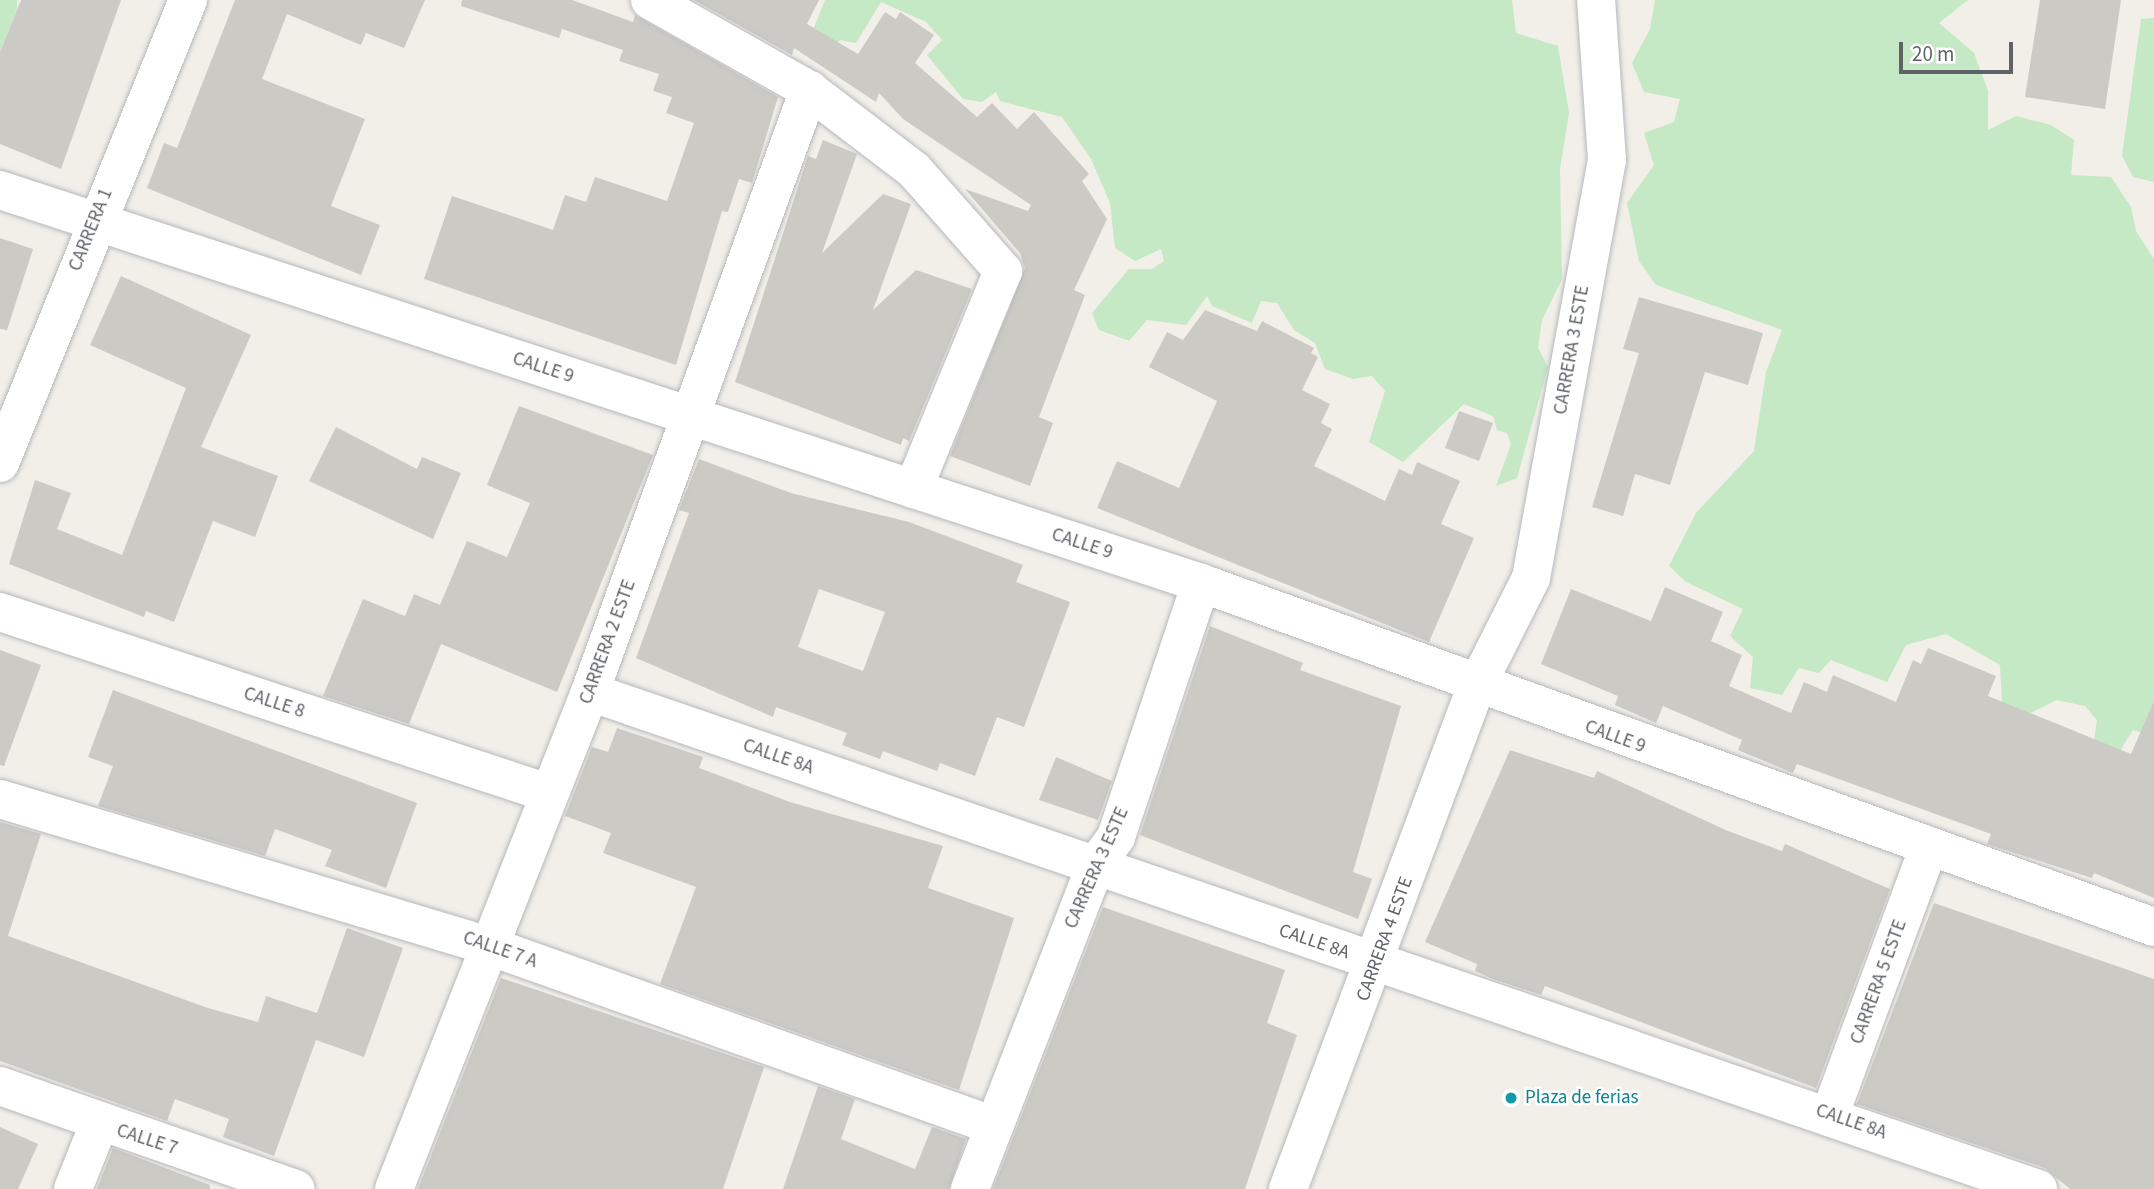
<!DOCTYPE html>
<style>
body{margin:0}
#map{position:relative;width:2154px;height:1189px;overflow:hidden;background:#f1efe8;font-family:"Source Sans 3",sans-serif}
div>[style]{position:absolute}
.green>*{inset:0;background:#c5e8c5}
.building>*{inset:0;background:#cccac5}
.roads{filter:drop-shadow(0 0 2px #b5b8bc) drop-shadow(0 0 2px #b5b8bc)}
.minor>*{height:38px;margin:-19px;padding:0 19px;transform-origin:19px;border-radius:19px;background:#fff}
.dots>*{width:19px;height:19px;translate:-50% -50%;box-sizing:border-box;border:4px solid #fff;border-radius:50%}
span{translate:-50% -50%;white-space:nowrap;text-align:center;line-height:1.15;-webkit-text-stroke:5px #fff;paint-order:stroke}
.street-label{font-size:19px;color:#5f6368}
.culture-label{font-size:19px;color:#0d838f}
.left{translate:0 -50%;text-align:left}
.scale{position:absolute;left:1899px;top:42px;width:114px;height:32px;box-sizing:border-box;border:4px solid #5f6368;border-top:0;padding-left:9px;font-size:21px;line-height:24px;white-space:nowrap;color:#5f6368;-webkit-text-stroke:5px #fff;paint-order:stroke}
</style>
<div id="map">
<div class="green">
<i style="clip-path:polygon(0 0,17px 0,17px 9px,0 52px)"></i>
<i style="clip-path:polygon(825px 0,1512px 0,1516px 33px,1558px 46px,1569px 113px,1560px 169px,1562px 279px,1542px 320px,1538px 348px,1548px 367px,1517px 478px,1496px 486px,1511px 444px,1507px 433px,1497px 430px,1493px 416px,1464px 404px,1403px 462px,1369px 442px,1385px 391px,1372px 376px,1353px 379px,1325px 369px,1315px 343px,1294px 330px,1277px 303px,1261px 301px,1252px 323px,1212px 306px,1207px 296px,1186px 325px,1147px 320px,1129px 341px,1099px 330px,1092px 313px,1129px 269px,1152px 269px,1164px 261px,1161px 249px,1135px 261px,1115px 248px,1110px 203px,1091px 159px,1062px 117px,1000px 101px,996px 92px,982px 102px,963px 99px,927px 55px,942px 40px,926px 22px,881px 2px,856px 43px,840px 40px,831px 50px,809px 40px)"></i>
<i style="clip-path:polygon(1655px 0,1968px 0,1939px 23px,1974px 53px,1988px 91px,1988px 130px,2016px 116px,2051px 125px,2074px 140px,2071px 175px,2111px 177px,2131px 207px,2136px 231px,2154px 259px,2154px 737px,2133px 730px,2107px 772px,2091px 759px,2097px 720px,2085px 706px,2057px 700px,2016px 720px,2002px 702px,2000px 665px,1946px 634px,1906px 645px,1887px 682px,1831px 660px,1819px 673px,1799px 668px,1782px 695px,1750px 688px,1753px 657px,1730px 636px,1743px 609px,1686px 582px,1669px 566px,1696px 513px,1754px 451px,1766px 372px,1782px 330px,1656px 285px,1639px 261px,1627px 203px,1654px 165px,1644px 133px,1674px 122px,1680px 99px,1644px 92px,1632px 63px,1650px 29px)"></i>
<i style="clip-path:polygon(2154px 18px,2154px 182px,2133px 177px,2122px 156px,2141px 19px)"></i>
</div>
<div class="building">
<i style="clip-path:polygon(21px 0,121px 0,61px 169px,0 144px,0 52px)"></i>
<i style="clip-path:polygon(235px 0,425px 0,404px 48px,366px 33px,361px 45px,287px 14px,262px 79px,365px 119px,331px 206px,380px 225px,361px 275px,147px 188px,164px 143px,177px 148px)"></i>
<i style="clip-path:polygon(462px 0,572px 0,633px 22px,635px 15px,778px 97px,752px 183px,739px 179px,728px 212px,722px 211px,676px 365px,424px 279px,452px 196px,553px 230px,565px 195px,586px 202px,595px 177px,667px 201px,694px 123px,666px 113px,672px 97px,653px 91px,659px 74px,619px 61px,623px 50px,562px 29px,559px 38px,461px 6px)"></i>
<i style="clip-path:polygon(694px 0,819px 0,807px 24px,858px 54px,885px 12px,896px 19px,900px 12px,934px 35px,915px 63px,977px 117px,992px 103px,1017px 129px,1034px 112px,1089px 174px,1082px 181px,1107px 219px,1074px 290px,1085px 295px,1039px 417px,1053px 423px,1030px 486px,950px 456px,1025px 268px,1020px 253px,965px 189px,1028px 211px,1031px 205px,903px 119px,879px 93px,876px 102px,794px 48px,792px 55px)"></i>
<i style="clip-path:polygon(2040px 0,2121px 0,2105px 109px,2025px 97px)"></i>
<i style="clip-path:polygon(823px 140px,857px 154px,822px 253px,883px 194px,911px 204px,873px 310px,916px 270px,972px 289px,909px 441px,903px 438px,901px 445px,735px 382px,808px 156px,816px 159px)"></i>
<i style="clip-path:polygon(0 238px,33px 249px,7px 330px,0 329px)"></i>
<i style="clip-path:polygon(121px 276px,251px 335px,201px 447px,278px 476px,255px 537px,213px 521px,174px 622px,146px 611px,144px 617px,9px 564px,35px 480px,71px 493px,57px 529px,122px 555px,186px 388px,90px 345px)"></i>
<i style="clip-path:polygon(1639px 297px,1763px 333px,1748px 385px,1705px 372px,1670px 485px,1635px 474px,1623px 516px,1592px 507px,1639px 353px,1623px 349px)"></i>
<i style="clip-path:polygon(1205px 310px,1257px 331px,1262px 321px,1314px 348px,1311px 353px,1318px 357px,1302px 390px,1330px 404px,1321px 423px,1332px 429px,1314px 466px,1385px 501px,1399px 469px,1412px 475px,1417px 462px,1460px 481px,1441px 524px,1474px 538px,1429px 642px,1097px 508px,1117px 461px,1179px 488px,1217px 401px,1149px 367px,1167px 332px,1183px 340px)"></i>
<i style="clip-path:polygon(519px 406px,653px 455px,557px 692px,441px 644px,409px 724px,323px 696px,363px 599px,405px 616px,414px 594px,440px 605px,467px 541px,507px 557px,530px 503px,487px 485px)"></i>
<i style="clip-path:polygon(1459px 411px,1493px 423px,1479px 461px,1445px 448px)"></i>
<i style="clip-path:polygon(336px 427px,417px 469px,422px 457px,461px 473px,433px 539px,309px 481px)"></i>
<i style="clip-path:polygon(evenodd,699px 459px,791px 493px,909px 522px,1023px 565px,1016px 582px,1070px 602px,1024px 727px,997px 717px,975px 776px,940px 763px,937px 771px,883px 751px,880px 759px,842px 745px,847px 733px,776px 707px,773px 717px,636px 658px,689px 513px,679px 510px,699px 459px,819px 589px,885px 612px,863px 671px,798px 647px,819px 589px)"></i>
<i style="clip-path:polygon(1665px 587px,1723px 612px,1711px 641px,1742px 655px,1729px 686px,1791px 713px,1804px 682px,1827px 692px,1833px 675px,1896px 702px,1913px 660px,1921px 664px,1928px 648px,1996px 676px,1988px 696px,2131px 754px,2154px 701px,2154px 898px,2094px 873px,2092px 878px,1987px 844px,1991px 834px,1797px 764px,1793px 773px,1738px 750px,1742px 740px,1663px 706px,1656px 723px,1615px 705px,1618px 696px,1541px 664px,1571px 589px,1651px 621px)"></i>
<i style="clip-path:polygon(1210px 626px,1303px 663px,1300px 670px,1401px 706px,1353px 872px,1372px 879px,1358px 919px,1140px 835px)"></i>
<i style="clip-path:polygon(0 650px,41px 665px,4px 766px,0 765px)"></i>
<i style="clip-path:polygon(113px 690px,417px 803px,386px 888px,325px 866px,332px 850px,275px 829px,265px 856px,98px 806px,113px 766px,88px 757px)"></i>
<i style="clip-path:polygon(617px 728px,703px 757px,699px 768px,790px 802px,943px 846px,928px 888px,1014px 918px,959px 1090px,660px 984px,696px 887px,603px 853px,611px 833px,565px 816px,592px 747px,608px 752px)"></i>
<i style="clip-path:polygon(1510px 750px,1594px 778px,1597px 771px,1728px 831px,1782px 851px,1785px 844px,1890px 889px,1816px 1088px,1545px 986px,1541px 995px,1493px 979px,1475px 971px,1477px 964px,1425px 942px)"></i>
<i style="clip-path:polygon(1056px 757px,1112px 781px,1098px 820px,1039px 800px)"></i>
<i style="clip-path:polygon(0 822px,41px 834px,8px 936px,208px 1008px,258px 1022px,266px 996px,317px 1013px,347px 928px,403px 948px,364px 1057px,316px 1040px,274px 1156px,223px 1137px,229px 1119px,175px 1099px,167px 1121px,0 1061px)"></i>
<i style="clip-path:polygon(1934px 903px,2154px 979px,2154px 1189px,2070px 1189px,2045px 1168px,1857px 1104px)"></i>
<i style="clip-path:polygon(1103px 907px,1285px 970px,1267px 1023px,1297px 1035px,1245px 1189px,993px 1189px)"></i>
<i style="clip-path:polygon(501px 978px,764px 1067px,723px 1189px,418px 1189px)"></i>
<i style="clip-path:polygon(818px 1086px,855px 1099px,841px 1139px,915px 1169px,932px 1127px,966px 1139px,949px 1189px,783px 1189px)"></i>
<i style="clip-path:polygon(0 1127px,38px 1144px,18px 1189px,0 1189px)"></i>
<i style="clip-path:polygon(113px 1148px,210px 1185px,210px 1189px,97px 1189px)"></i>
</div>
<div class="roads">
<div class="minor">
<i style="left:650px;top:0;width:183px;rotate:29.5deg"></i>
<i style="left:809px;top:90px;width:132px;rotate:37.3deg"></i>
<i style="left:914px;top:170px;width:135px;rotate:48.6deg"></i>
<i style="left:1003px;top:271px;width:236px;rotate:112.4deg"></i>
<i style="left:0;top:190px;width:1264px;rotate:18.12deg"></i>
<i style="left:1201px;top:583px;width:1013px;rotate:19.85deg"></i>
<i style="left:0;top:463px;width:500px;rotate:-67.9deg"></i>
<i style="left:0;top:612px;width:577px;rotate:18.28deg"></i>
<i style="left:590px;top:692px;width:1531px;rotate:18.94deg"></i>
<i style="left:0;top:799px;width:511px;rotate:16.73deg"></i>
<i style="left:489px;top:946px;width:534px;rotate:19.59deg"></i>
<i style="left:0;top:1086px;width:313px;rotate:19.2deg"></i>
<i style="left:1830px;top:1114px;width:283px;rotate:-69.7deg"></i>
<i style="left:73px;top:1189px;width:70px;rotate:-68.2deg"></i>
<i style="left:394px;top:1189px;width:534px;rotate:-68.48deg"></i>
<i style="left:590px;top:692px;width:641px;rotate:-70.01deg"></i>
<i style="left:970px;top:1189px;width:346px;rotate:-68.8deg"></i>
<i style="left:1095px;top:866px;width:36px;rotate:-54deg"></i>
<i style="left:1116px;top:837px;width:268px;rotate:-71.5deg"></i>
<i style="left:1288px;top:1189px;width:536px;rotate:-69.47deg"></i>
<i style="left:1476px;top:687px;width:122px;rotate:-63.2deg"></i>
<i style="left:1531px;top:578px;width:425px;rotate:-79.7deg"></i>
<i style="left:1607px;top:160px;width:160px;rotate:-93.9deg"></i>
</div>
</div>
<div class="dots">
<i style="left:1511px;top:1098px;background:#0f9aa8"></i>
</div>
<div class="street-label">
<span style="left:91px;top:230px;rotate:-68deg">CARRERA 1</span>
<span style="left:1572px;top:350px;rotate:-80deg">CARRERA 3 ESTE</span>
<span style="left:543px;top:368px;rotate:18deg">CALLE 9</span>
<span style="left:1082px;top:544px;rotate:18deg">CALLE 9</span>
<span style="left:608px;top:642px;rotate:-70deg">CARRERA 2 ESTE</span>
<span style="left:274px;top:703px;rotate:18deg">CALLE 8</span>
<span style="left:1615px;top:737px;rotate:20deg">CALLE 9</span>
<span style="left:778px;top:757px;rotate:19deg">CALLE 8A</span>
<span style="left:1097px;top:868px;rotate:-66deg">CARRERA 3 ESTE</span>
<span style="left:1385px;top:939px;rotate:-70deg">CARRERA 4 ESTE</span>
<span style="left:1314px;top:942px;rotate:19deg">CALLE 8A</span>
<span style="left:500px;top:950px;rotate:19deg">CALLE 7 A</span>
<span style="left:1879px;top:982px;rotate:-70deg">CARRERA 5 ESTE</span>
<span style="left:1851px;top:1122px;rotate:19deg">CALLE 8A</span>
<span style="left:147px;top:1140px;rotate:18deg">CALLE 7</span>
</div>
<div class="culture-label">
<span class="left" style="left:1525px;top:1098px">Plaza de ferias</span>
</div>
<div class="scale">20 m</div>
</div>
